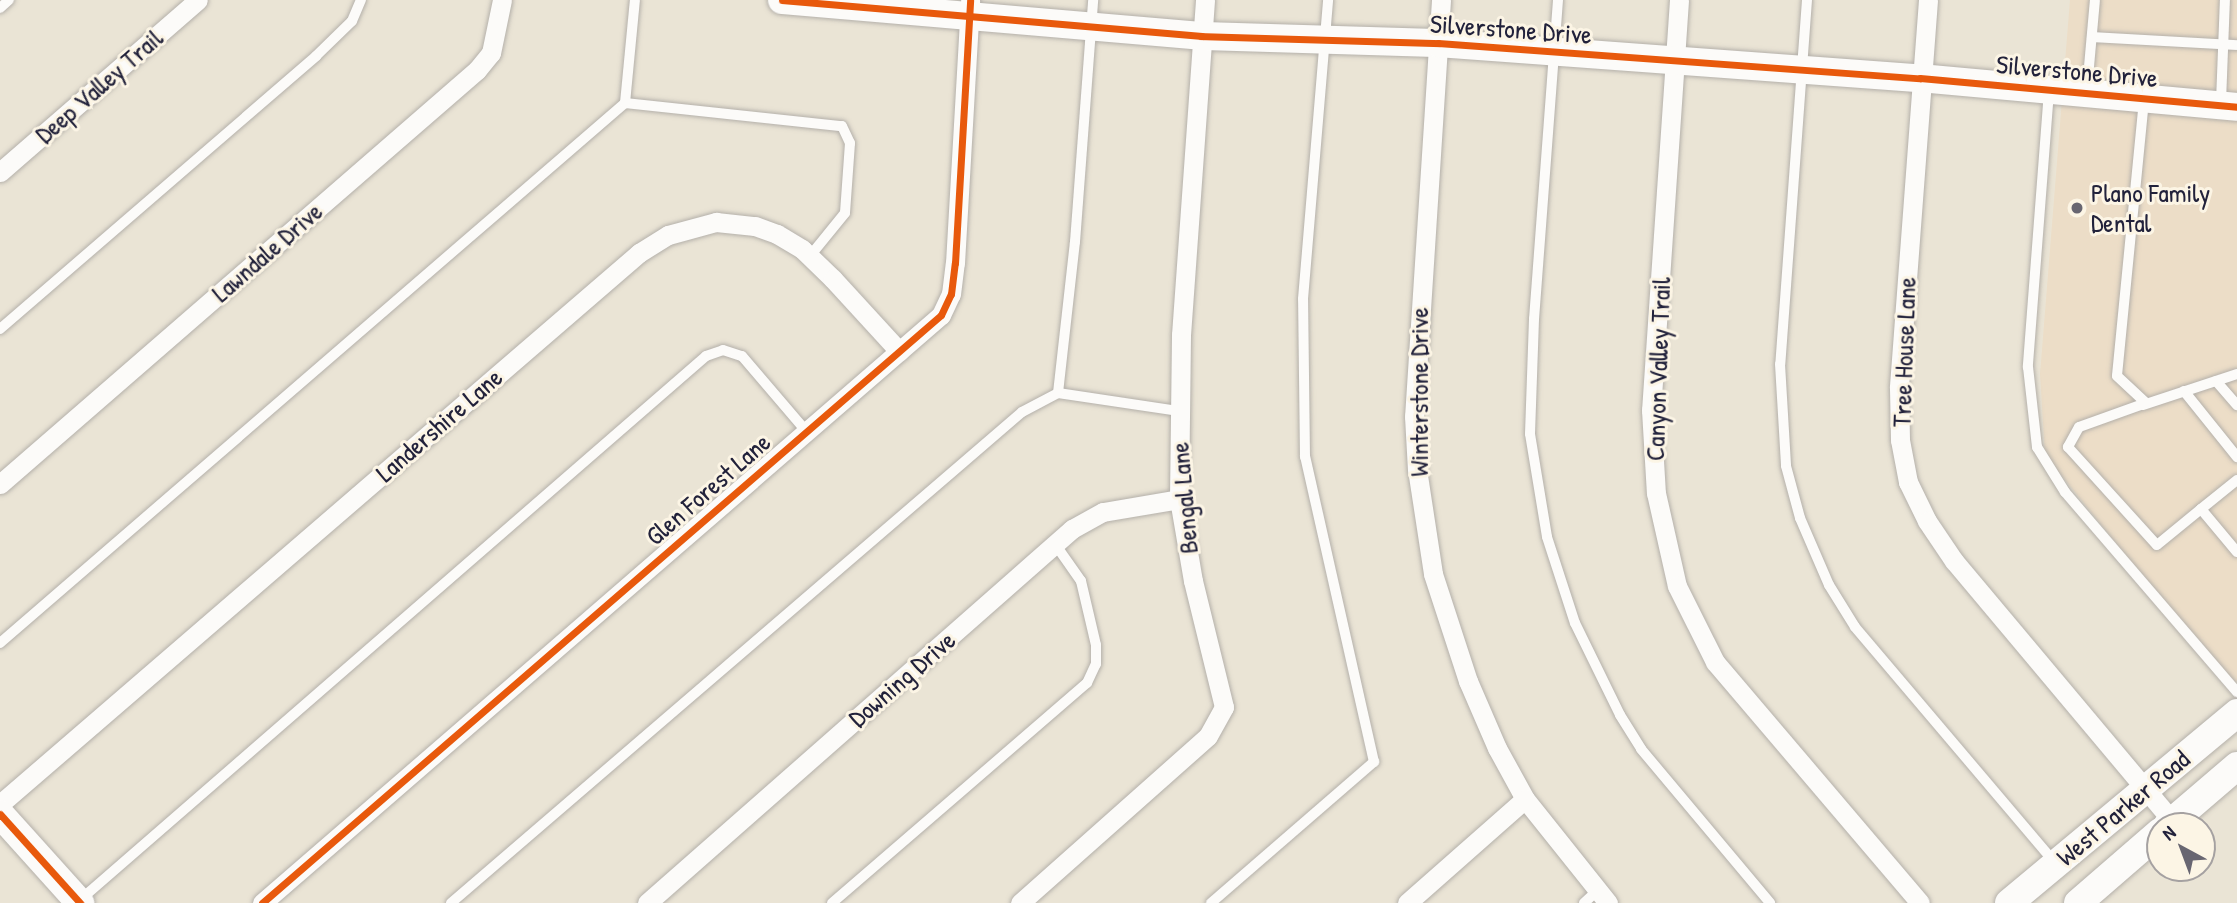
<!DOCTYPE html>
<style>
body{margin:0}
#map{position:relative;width:2237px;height:903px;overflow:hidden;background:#eae4d5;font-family:"Patrick Hand",sans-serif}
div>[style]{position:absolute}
.built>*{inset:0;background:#ecddc7}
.roads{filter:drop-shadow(0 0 2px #b4b0aa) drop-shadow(0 0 2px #b4b0aa)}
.lane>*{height:10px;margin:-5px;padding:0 5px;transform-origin:5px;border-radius:5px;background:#fcfbf9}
.street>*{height:19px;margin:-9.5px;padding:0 9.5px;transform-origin:9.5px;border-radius:9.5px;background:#fcfbf9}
.secondary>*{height:28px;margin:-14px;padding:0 14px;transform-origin:14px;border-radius:14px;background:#fcfbf9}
.cycleway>*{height:7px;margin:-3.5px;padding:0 3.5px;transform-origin:3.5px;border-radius:3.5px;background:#e8590c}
.dots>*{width:19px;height:19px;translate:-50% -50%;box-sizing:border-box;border:4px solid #fcf5e5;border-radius:50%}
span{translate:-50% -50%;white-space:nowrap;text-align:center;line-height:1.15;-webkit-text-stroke:6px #fcf5e5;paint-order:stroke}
.street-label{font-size:26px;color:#22223b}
.poi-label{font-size:26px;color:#22223b}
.left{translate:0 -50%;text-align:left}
.north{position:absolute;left:2146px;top:812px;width:70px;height:70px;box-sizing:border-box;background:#fcf5e5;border:2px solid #a5a1a1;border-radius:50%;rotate:319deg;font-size:19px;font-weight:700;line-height:28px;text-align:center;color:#22223b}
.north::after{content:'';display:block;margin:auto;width:24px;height:32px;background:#686671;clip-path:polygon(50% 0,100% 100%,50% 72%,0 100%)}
</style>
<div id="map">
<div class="built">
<i style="clip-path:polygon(2070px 0,2237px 0,2237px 681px,2231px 686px,2045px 455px,2040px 374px)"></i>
</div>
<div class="roads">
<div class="lane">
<i style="left:1558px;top:0;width:320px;rotate:94.3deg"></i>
<i style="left:1534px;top:319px;width:115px;rotate:92deg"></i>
<i style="left:1530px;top:434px;width:104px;rotate:80.6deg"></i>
<i style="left:1547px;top:537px;width:90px;rotate:72deg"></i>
<i style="left:1575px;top:623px;width:102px;rotate:63.9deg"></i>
<i style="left:1620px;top:715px;width:40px;rotate:58deg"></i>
<i style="left:1641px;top:749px;width:201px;rotate:50deg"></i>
<i style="left:1807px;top:0;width:365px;rotate:94.2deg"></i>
<i style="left:1780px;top:364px;width:102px;rotate:86.6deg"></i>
<i style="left:1786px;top:466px;width:54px;rotate:74.9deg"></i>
<i style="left:1800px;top:518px;width:73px;rotate:66.6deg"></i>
<i style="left:1829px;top:585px;width:49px;rotate:58.2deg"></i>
<i style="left:1855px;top:627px;width:308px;rotate:49.7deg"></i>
<i style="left:0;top:8px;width:12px;rotate:-42deg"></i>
<i style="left:2092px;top:37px;width:145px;rotate:3.2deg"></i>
<i style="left:2087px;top:89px;width:89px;rotate:-84.9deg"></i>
<i style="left:2049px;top:91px;width:277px;rotate:94.4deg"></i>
<i style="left:2028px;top:367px;width:81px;rotate:83.6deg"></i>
<i style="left:2037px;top:447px;width:53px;rotate:58.1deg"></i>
<i style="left:2065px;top:492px;width:264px;rotate:49.3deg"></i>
<i style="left:2144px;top:100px;width:277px;rotate:95.6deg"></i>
<i style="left:2117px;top:376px;width:40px;rotate:43deg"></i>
<i style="left:2146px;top:403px;width:71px;rotate:160.3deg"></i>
<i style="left:2079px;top:427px;width:23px;rotate:119deg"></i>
<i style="left:2068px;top:447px;width:132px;rotate:47.8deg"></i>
<i style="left:2157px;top:545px;width:57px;rotate:-39.3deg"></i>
<i style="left:2201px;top:509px;width:56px;rotate:50.1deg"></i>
<i style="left:2221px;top:102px;width:102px;rotate:-87.8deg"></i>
<i style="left:625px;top:103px;width:218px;rotate:6.1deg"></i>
<i style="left:842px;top:126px;width:19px;rotate:65deg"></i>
<i style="left:850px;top:143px;width:70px;rotate:94.1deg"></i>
<i style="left:845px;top:213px;width:55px;rotate:129.1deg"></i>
<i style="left:0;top:329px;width:418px;rotate:-40.8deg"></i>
<i style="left:316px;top:56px;width:50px;rotate:-44.2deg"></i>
<i style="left:352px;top:21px;width:23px;rotate:-67deg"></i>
<i style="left:2216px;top:381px;width:32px;rotate:49deg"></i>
<i style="left:2184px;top:391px;width:85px;rotate:51.2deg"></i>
<i style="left:1058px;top:393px;width:121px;rotate:8.5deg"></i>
<i style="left:2143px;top:405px;width:99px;rotate:-18.3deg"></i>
<i style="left:2201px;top:509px;width:46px;rotate:-38.9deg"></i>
<i style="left:0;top:643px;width:826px;rotate:-40.83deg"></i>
<i style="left:625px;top:103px;width:103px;rotate:-84.5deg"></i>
<i style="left:80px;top:900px;width:829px;rotate:-40.99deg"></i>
<i style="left:706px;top:356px;width:18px;rotate:-19deg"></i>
<i style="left:723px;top:350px;width:20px;rotate:18deg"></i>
<i style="left:742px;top:356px;width:99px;rotate:49.5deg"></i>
<i style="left:451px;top:903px;width:753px;rotate:-40.69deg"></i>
<i style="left:1022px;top:412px;width:41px;rotate:-27.8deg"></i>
<i style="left:1058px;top:393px;width:152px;rotate:-83.6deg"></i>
<i style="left:1075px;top:242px;width:243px;rotate:-85.7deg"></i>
<i style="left:832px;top:903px;width:337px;rotate:-40.8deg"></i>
<i style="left:1087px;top:683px;width:21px;rotate:-65deg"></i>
<i style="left:1096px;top:664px;width:19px;rotate:-90deg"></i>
<i style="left:1096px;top:645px;width:66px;rotate:-103.2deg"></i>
<i style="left:1081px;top:581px;width:45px;rotate:-125.1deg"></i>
<i style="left:1211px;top:903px;width:216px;rotate:-40.9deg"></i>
<i style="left:1374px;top:762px;width:313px;rotate:-102.7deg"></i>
<i style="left:1305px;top:457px;width:158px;rotate:-90.7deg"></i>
<i style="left:1303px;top:299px;width:300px;rotate:-85.2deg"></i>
<i style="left:1584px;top:903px;width:19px;rotate:-43deg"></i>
</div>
<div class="street">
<i style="left:1441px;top:0;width:417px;rotate:93.7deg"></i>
<i style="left:1414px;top:416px;width:53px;rotate:86.8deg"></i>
<i style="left:1417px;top:469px;width:106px;rotate:81.3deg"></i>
<i style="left:1433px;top:574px;width:113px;rotate:71.9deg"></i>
<i style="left:1468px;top:681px;width:73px;rotate:66.6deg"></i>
<i style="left:1497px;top:748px;width:58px;rotate:61.2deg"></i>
<i style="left:1525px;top:799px;width:133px;rotate:51.4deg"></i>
<i style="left:1679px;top:0;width:411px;rotate:93.9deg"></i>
<i style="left:1651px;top:410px;width:83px;rotate:86.6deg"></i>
<i style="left:1656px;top:493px;width:95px;rotate:77.3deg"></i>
<i style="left:1677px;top:586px;width:85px;rotate:63.4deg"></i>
<i style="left:1715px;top:662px;width:316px;rotate:49.6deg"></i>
<i style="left:1928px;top:0;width:389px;rotate:94.3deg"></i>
<i style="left:1899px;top:388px;width:52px;rotate:88.9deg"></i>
<i style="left:1900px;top:440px;width:43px;rotate:79.2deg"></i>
<i style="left:1908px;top:482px;width:43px;rotate:64deg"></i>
<i style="left:1927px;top:521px;width:48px;rotate:56deg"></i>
<i style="left:1954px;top:561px;width:339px;rotate:50deg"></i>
<i style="left:0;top:172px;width:262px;rotate:-41deg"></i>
<i style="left:0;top:484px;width:632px;rotate:-40.96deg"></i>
<i style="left:477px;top:70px;width:22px;rotate:-51deg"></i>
<i style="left:491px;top:53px;width:54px;rotate:-78.3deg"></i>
<i style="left:0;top:804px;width:844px;rotate:-40.77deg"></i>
<i style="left:639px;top:253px;width:34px;rotate:-32deg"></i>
<i style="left:668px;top:235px;width:50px;rotate:-15.2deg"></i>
<i style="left:716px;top:222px;width:39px;rotate:6deg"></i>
<i style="left:755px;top:226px;width:23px;rotate:20deg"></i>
<i style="left:777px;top:234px;width:29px;rotate:31deg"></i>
<i style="left:802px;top:249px;width:43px;rotate:44.1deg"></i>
<i style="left:833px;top:279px;width:98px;rotate:47.5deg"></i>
<i style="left:262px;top:903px;width:898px;rotate:-40.89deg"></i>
<i style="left:941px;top:315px;width:23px;rotate:-65deg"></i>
<i style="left:951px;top:294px;width:31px;rotate:-83deg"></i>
<i style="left:955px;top:263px;width:263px;rotate:-86.7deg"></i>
<i style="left:647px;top:903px;width:566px;rotate:-41.35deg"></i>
<i style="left:1072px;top:529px;width:35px;rotate:-29deg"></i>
<i style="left:1103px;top:512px;width:77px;rotate:-9.7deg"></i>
<i style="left:1020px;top:903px;width:251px;rotate:-41.6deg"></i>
<i style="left:1208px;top:736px;width:33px;rotate:-61deg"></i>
<i style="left:1224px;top:707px;width:130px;rotate:-103.8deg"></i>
<i style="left:1193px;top:581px;width:83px;rotate:-99.7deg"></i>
<i style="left:1179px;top:499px;width:164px;rotate:-89.3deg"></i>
<i style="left:1181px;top:335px;width:336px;rotate:-85.9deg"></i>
<i style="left:1407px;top:903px;width:157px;rotate:-41.4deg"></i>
</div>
<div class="secondary">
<i style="left:782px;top:0;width:421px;rotate:4.9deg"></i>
<i style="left:1201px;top:36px;width:237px;rotate:1.7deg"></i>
<i style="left:1438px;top:43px;width:483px;rotate:4.2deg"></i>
<i style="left:1920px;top:78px;width:318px;rotate:5.2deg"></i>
<i style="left:0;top:814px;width:120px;rotate:48deg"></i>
<i style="left:2167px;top:826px;width:92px;rotate:-40.6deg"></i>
<i style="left:2009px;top:903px;width:297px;rotate:-39.8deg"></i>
<i style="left:2078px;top:903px;width:108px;rotate:-40.9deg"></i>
</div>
</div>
<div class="cycleway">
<i style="left:782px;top:0;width:421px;rotate:4.9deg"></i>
<i style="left:1201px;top:36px;width:237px;rotate:1.7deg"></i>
<i style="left:1438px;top:43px;width:483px;rotate:4.2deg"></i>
<i style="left:1920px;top:78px;width:318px;rotate:5.2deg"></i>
<i style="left:0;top:814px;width:120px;rotate:48deg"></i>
<i style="left:262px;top:903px;width:898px;rotate:-40.89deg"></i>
<i style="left:941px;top:315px;width:23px;rotate:-65deg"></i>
<i style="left:951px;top:294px;width:31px;rotate:-83deg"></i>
<i style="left:955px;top:263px;width:263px;rotate:-86.7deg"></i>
</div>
<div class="dots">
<i style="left:2077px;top:208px;background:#686671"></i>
</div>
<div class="street-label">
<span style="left:1511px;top:29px;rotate:4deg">Silverstone Drive</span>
<span style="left:2077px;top:71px;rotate:5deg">Silverstone Drive</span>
<span style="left:99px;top:86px;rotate:-41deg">Deep Valley Trail</span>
<span style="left:267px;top:252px;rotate:-41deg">Lawndale Drive</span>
<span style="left:1904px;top:352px;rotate:-88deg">Tree House Lane</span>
<span style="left:1658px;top:369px;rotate:-88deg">Canyon Valley Trail</span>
<span style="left:1419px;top:392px;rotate:-90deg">Winterstone Drive</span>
<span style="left:439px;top:425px;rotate:-41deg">Landershire Lane</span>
<span style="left:708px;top:489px;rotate:-41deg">Glen Forest Lane</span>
<span style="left:1184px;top:498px;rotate:-95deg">Bengal Lane</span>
<span style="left:902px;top:679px;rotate:-41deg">Downing Drive</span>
<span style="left:2123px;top:808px;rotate:-40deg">West Parker Road</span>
</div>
<div class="poi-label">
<span class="left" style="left:2091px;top:208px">Plano Family<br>Dental</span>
</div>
<div class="north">N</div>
</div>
